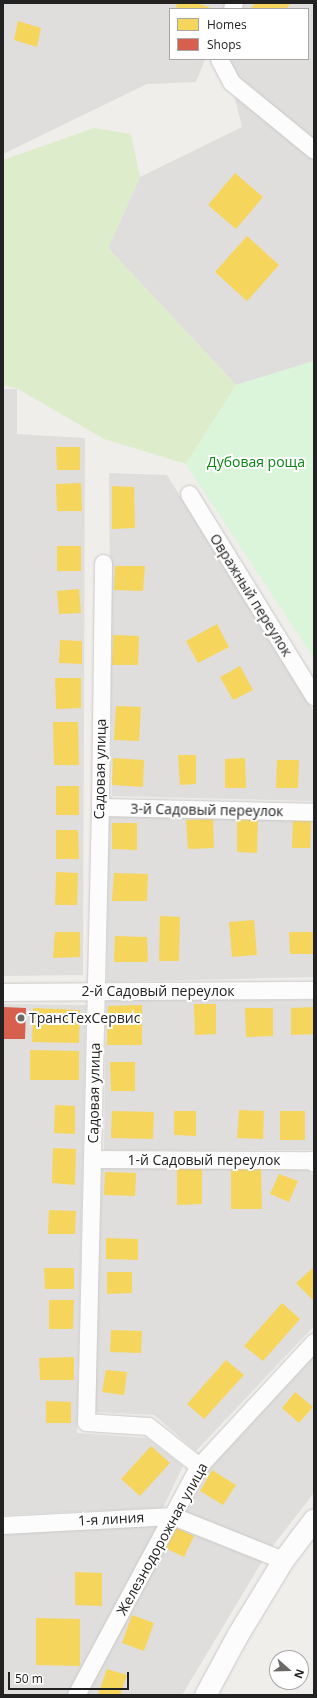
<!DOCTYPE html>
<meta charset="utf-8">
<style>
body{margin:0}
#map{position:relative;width:317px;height:1698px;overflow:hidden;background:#f0eeeb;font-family:"Open Sans",sans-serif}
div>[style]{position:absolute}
.residential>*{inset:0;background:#dfdedc}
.grass>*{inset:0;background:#ddeccb}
.park>*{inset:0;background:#daf5da}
.homes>*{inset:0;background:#f6d55c}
.shops>*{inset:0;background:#d6604d}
.roads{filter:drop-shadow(0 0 1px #c9c8c7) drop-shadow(0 0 1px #c9c8c7)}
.minor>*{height:17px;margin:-8.5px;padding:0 8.5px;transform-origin:8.5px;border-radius:8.5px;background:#fdfcfc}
.tertiary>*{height:21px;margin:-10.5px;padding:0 10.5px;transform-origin:10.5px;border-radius:10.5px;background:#fdfcfc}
.dots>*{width:11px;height:11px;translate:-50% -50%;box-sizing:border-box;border:2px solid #fff;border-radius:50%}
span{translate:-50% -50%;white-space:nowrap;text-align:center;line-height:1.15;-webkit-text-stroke:4px #fff;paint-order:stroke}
.park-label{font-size:14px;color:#0c8416}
.street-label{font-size:14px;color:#222}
.poi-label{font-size:14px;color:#222}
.left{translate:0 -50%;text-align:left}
.frame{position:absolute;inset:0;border:4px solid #222;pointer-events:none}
.legend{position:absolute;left:169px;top:8px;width:140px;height:52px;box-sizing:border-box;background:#fff;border:1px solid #a7a7a7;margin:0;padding:5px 7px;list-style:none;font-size:12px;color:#222}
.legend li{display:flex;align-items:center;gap:8px;height:20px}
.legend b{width:20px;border:1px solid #a7a7a7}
.north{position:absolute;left:269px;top:1650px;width:40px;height:40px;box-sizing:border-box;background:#fff;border:1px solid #a7a7a7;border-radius:50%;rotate:110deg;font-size:11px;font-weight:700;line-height:16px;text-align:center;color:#222}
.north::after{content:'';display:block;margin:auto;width:14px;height:18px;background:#6a6968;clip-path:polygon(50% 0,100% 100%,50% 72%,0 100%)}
.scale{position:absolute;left:8px;top:1672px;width:121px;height:18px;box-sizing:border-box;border:2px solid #222;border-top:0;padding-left:5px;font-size:12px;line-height:14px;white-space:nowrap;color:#222;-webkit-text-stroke:3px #fff;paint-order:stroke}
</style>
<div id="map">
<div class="residential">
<i style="clip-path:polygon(3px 3px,226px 3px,223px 9px,170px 9px,170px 59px,205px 59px,196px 82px,147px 84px,3px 154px)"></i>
<i style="clip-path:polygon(243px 3px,314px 3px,314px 361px,236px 385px,108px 248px,140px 177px,242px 127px,231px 82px,219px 59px,308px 59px,308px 9px,240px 9px)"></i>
<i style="clip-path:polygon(3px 389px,17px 389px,17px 434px,85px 438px,83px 975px,3px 976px)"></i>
<i style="clip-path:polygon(109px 473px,167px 475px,314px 712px,314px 801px,112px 796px)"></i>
<i style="clip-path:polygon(108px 816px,314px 820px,314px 977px,107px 982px)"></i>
<i style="clip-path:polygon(106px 1000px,314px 1000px,314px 1150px,104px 1150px)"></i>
<i style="clip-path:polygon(3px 1004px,86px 1005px,77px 1433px,147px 1438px,183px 1466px,163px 1508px,3px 1515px)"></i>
<i style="clip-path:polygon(102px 1165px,308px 1170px,314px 1176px,314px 1326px,196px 1451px,154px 1415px,94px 1412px)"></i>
<i style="clip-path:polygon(314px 1355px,314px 1493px,271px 1548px,181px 1513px,206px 1470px)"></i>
<i style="clip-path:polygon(173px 1516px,76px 1695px,3px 1695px,3px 1525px)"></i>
<i style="clip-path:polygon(176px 1523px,263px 1560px,182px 1695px,85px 1695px)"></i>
</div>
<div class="grass">
<i style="clip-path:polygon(94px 128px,131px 134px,140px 177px,108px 248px,236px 385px,186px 464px,104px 439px,18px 389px,3px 385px,3px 160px)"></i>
</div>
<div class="park">
<i style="clip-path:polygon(314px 361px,314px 659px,186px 464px,236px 385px)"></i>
</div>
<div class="homes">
<i style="clip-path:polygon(177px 3px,196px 3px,209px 7px,209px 9px,176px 9px)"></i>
<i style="clip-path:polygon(255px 3px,291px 3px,286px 9px,250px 9px)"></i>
<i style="clip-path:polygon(18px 21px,41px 28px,37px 47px,14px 40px)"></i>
<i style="clip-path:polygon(235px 173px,263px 197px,236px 229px,208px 205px)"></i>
<i style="clip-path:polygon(247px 236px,279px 265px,247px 301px,215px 272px)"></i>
<i style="clip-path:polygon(56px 447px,80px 447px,80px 470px,57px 470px)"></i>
<i style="clip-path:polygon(81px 483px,82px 511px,57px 511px,56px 484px)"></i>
<i style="clip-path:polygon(112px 486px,134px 487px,135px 528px,112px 529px)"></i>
<i style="clip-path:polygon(57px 546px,81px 546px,81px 571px,57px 571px)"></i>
<i style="clip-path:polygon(115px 566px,145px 566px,143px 591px,114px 590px)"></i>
<i style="clip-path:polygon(79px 589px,81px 613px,59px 614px,57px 591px)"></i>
<i style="clip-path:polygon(217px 624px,229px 647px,198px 663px,186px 641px)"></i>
<i style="clip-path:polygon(113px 635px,139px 636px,138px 665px,112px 665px)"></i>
<i style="clip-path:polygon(60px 640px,82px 641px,82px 664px,59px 663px)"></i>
<i style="clip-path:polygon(240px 666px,253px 690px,233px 700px,220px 677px)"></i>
<i style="clip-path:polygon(55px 678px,81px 678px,81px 708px,56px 709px)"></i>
<i style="clip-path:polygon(116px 706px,141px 707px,139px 741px,114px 740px)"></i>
<i style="clip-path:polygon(53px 722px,78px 722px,79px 765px,54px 765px)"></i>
<i style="clip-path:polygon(178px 755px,196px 755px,196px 784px,180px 785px)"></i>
<i style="clip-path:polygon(113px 758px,144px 760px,143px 787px,112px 785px)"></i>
<i style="clip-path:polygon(245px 758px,246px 788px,225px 788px,225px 759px)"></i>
<i style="clip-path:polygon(277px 760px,299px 760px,298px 788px,276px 788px)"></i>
<i style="clip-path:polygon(56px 786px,79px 786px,79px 815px,56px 815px)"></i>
<i style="clip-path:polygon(213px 819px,214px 848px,188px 849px,186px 820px)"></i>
<i style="clip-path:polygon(237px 819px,258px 819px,257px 853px,237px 852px)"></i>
<i style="clip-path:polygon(293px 820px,311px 820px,310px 848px,292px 848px)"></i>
<i style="clip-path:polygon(112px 823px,137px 823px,137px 850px,112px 849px)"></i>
<i style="clip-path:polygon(56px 830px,78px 830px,79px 859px,56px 859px)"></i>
<i style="clip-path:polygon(56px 872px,78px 873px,77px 905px,55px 905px)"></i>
<i style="clip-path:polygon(114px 873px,148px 874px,147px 901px,112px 901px)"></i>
<i style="clip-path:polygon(160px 916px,180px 917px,179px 961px,159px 961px)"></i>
<i style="clip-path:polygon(254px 920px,257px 955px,232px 957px,229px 922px)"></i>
<i style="clip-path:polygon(55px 932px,80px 932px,80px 957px,53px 958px)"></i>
<i style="clip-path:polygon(289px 932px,314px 932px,314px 954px,290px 954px)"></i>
<i style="clip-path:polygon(115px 936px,147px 937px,148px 962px,114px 962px)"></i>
<i style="clip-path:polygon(194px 1004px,216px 1004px,216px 1034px,195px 1035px)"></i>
<i style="clip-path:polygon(142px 1005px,142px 1045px,107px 1045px,108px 1006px)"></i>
<i style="clip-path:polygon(314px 1007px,314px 1034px,291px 1035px,291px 1008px)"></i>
<i style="clip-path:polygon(33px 1008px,80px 1010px,79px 1043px,32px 1042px)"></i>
<i style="clip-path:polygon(245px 1008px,273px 1008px,273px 1036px,246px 1037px)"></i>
<i style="clip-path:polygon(30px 1050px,79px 1051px,79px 1080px,30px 1080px)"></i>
<i style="clip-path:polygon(110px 1062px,135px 1062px,135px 1091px,111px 1091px)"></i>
<i style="clip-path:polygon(55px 1105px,75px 1106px,75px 1134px,54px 1133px)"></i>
<i style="clip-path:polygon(239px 1110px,264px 1111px,263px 1139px,237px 1138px)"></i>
<i style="clip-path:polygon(112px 1111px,154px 1112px,153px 1139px,111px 1138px)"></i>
<i style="clip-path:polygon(174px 1111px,196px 1111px,196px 1136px,174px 1135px)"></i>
<i style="clip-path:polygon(280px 1111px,305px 1111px,305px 1140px,280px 1140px)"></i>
<i style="clip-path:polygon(53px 1148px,76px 1149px,75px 1185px,52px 1183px)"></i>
<i style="clip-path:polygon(177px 1169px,202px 1169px,202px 1204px,177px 1205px)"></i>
<i style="clip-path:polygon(231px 1169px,261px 1169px,262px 1209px,231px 1209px)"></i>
<i style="clip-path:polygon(105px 1172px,136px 1173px,135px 1196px,104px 1195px)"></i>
<i style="clip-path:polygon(279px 1174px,298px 1181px,289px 1202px,270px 1194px)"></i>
<i style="clip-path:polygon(49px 1210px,76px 1211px,75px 1234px,48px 1234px)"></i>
<i style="clip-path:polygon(106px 1238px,138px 1239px,138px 1260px,106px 1259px)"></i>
<i style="clip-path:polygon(314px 1267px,314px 1301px,296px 1283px)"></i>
<i style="clip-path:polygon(44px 1268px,74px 1268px,74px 1289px,45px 1289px)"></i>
<i style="clip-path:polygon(107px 1272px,132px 1272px,132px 1293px,107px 1294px)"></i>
<i style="clip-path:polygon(49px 1300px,74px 1300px,73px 1329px,49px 1329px)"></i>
<i style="clip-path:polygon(282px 1303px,300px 1319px,263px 1361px,244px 1346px)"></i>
<i style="clip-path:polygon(111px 1330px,142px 1331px,141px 1353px,110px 1352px)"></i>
<i style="clip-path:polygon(74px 1357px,74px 1380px,40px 1380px,39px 1358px)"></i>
<i style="clip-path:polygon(226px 1360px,244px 1375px,204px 1419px,187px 1404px)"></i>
<i style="clip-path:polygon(106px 1370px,127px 1372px,124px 1395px,102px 1392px)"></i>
<i style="clip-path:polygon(295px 1392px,313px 1407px,299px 1423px,282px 1408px)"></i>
<i style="clip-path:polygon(46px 1401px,71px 1402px,71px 1423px,46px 1423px)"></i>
<i style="clip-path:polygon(151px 1446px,170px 1463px,140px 1496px,121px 1479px)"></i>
<i style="clip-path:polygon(212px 1470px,236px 1485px,223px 1505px,200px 1491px)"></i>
<i style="clip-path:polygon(174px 1527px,194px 1536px,184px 1557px,165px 1548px)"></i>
<i style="clip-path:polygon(75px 1572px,102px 1573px,102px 1606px,75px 1605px)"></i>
<i style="clip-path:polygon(132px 1615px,154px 1623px,144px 1651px,122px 1643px)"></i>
<i style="clip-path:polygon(36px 1618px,80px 1619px,80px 1666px,36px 1665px)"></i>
<i style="clip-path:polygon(107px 1669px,127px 1675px,120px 1695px,98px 1695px)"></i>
</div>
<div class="shops">
<i style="clip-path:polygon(3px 1007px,26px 1008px,25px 1039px,3px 1039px)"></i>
</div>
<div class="roads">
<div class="minor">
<i style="left:232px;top:9px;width:6px;rotate:-72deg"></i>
<i style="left:219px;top:59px;width:26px;rotate:62deg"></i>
<i style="left:231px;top:82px;width:107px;rotate:39.3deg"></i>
<i style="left:189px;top:494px;width:238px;rotate:58.3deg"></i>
<i style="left:103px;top:563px;width:244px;rotate:90.7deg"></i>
<i style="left:100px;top:807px;width:615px;rotate:91.3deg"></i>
<i style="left:86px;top:1422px;width:62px;rotate:3.7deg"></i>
<i style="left:148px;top:1426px;width:65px;rotate:38.1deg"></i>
<i style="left:100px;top:807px;width:214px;rotate:1.3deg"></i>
<i style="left:3px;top:992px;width:311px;rotate:-0.4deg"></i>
<i style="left:93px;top:1159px;width:218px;rotate:0.3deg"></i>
<i style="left:311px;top:1160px;width:4px;rotate:45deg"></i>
<i style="left:3px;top:1525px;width:170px;rotate:-3deg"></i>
<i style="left:173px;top:1516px;width:118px;rotate:21.8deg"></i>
<i style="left:76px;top:1695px;width:260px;rotate:-61.8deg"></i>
<i style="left:199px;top:1466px;width:169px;rotate:-47.2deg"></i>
</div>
<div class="tertiary">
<i style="left:205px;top:1695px;width:69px;rotate:-61.6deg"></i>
<i style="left:238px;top:1634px;width:87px;rotate:-58.7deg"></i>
<i style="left:283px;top:1560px;width:51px;rotate:-52.9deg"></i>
</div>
</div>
<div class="dots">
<i style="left:21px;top:1018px;background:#6a6968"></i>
</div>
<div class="park-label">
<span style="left:256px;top:462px">Дубовая роща</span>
</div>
<div class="street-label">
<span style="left:251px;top:595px;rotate:58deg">Овражный переулок</span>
<span style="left:100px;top:769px;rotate:-89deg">Садовая улица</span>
<span style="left:207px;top:810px;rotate:1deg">3-й Садовый переулок</span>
<span style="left:158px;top:991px">2-й Садовый переулок</span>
<span style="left:94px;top:1093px;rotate:-89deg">Садовая улица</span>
<span style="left:204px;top:1160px">1-й Садовый переулок</span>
<span style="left:111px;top:1519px;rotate:-3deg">1-я линия</span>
<span style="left:162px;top:1539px;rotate:-61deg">Железнодорожная улица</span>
</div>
<div class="poi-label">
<span class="left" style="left:29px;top:1018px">ТрансТехСервис</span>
</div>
<div class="frame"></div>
<ul class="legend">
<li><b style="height:11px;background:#f6d55c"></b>Homes</li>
<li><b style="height:11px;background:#d6604d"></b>Shops</li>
</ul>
<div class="north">N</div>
<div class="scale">50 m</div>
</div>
